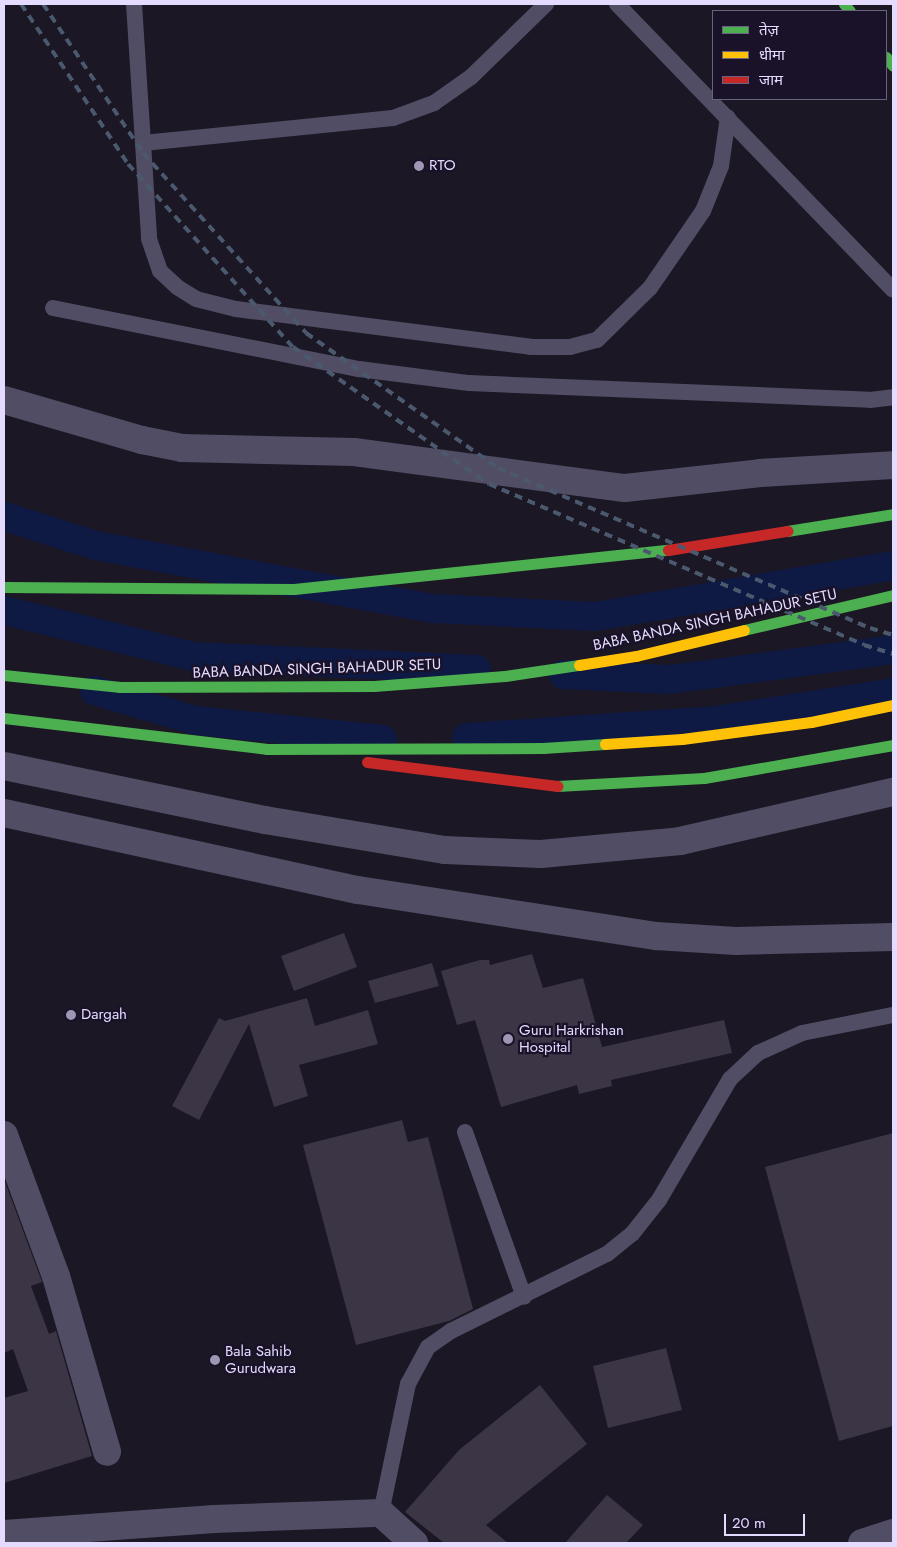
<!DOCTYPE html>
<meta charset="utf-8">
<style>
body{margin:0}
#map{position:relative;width:897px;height:1547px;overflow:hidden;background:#1b1724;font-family:Jost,"Noto Sans Devanagari",sans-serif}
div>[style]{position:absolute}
.canal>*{height:29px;margin:-14.5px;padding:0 14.5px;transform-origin:14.5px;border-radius:14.5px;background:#0e1a44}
.building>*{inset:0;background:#3b3546}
.lane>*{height:16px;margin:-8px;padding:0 8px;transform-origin:8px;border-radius:8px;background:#514d64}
.street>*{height:28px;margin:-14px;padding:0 14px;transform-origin:14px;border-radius:14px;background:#514d64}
.fast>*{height:11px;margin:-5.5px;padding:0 5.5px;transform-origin:5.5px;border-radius:5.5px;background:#4caf50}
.slow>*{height:11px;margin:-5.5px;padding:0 5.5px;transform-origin:5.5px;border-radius:5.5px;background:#ffc107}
.jam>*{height:11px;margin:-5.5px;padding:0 5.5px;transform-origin:5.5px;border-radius:5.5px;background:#c62828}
.rail>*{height:4px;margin-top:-2px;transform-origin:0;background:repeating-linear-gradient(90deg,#4a596e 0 8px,transparent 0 14px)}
.dots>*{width:14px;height:14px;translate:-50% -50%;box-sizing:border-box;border:2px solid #191229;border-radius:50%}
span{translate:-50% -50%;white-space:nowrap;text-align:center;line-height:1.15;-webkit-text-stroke:4.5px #191229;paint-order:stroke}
.poi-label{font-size:15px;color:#e4dbfe}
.left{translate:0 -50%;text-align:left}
.street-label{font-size:15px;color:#e4dbfe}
.frame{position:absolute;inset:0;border:5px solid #e4dbfe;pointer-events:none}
.legend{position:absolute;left:712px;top:10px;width:175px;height:90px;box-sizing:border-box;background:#191229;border:1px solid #6a627e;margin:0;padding:6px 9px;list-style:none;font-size:15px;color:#e4dbfe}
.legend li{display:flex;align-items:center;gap:10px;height:25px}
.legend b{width:25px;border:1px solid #6a627e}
.scale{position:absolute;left:724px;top:1514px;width:81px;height:22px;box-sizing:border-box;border:2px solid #e4dbfe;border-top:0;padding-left:6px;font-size:15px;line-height:18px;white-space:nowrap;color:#e4dbfe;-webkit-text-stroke:4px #191229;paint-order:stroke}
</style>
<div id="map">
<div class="canal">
<i style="left:4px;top:516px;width:96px;rotate:17.7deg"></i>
<i style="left:95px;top:545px;width:344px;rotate:10.6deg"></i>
<i style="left:433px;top:608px;width:162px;rotate:2.8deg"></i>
<i style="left:595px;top:616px;width:302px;rotate:-9.7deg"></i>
<i style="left:4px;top:610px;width:194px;rotate:13.7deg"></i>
<i style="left:192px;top:656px;width:284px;rotate:2.6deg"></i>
<i style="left:563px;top:674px;width:106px;rotate:2.7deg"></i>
<i style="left:669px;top:679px;width:226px;rotate:-7.6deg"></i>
<i style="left:94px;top:690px;width:105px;rotate:16.5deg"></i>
<i style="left:195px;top:720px;width:188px;rotate:5.8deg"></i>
<i style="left:466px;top:737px;width:250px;rotate:-3.9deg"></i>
<i style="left:715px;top:720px;width:180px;rotate:-8.9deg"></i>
</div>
<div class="building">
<i style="clip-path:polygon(344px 933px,357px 967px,294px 991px,281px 956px)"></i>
<i style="clip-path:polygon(532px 954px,543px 988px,583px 978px,602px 1047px,724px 1020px,732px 1053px,611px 1080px,612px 1086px,579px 1094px,577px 1085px,501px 1107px,475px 1020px,457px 1025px,441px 971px,480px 960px,489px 960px,490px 965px)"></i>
<i style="clip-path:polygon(432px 963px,439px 986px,375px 1003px,368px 981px)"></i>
<i style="clip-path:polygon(307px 998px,315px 1026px,368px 1010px,378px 1044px,299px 1065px,308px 1096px,274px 1107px,249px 1024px,199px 1120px,172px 1106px,219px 1018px,225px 1021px)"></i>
<i style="clip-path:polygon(402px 1120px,408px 1142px,428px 1137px,473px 1309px,449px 1321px,356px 1345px,303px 1145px)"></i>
<i style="clip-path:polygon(893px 1133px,893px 1426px,839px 1441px,765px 1167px)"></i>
<i style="clip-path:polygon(4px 1179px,42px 1282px,31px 1286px,49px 1334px,56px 1331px,92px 1456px,4px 1483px,4px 1398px,28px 1391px,13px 1349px,4px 1353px)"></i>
<i style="clip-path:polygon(666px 1348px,682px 1410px,608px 1428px,593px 1366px)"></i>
<i style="clip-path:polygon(540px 1385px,587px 1444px,486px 1525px,508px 1543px,444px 1543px,405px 1512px,459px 1450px)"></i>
<i style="clip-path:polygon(607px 1495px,643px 1525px,626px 1543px,565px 1543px)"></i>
</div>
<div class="lane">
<i style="left:134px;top:4px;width:235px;rotate:86.3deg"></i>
<i style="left:149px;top:239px;width:34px;rotate:71deg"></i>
<i style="left:160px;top:271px;width:23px;rotate:43deg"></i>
<i style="left:177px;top:287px;width:22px;rotate:32deg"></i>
<i style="left:196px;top:299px;width:41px;rotate:14deg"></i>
<i style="left:236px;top:309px;width:297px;rotate:7.3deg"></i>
<i style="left:531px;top:347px;width:39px"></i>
<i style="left:570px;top:347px;width:28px;rotate:-15deg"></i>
<i style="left:597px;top:340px;width:74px;rotate:-44.5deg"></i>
<i style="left:650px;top:288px;width:93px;rotate:-55.5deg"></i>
<i style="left:703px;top:211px;width:48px;rotate:-68.2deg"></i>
<i style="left:721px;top:166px;width:49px;rotate:-81.9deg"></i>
<i style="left:617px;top:4px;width:397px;rotate:46deg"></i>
<i style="left:143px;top:143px;width:251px;rotate:-5.7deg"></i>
<i style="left:393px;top:118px;width:44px;rotate:-20.1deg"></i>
<i style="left:434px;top:103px;width:45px;rotate:-35.1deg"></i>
<i style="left:471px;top:77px;width:105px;rotate:-44.2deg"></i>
<i style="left:53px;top:308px;width:312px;rotate:11.3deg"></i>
<i style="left:359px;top:369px;width:111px;rotate:7.3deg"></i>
<i style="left:469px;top:383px;width:401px;rotate:2.4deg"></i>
<i style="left:870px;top:400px;width:23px;rotate:-7deg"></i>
<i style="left:465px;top:1132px;width:175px;rotate:70.3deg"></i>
<i style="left:381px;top:1513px;width:132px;rotate:-78.2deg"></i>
<i style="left:408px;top:1384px;width:42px;rotate:-61.6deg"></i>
<i style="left:428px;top:1347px;width:28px;rotate:-35deg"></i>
<i style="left:451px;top:1331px;width:174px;rotate:-26.3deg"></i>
<i style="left:607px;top:1254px;width:32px;rotate:-39deg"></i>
<i style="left:632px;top:1234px;width:43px;rotate:-51.5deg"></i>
<i style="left:659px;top:1200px;width:140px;rotate:-59.6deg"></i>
<i style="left:730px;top:1079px;width:38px;rotate:-43deg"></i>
<i style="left:758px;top:1053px;width:48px;rotate:-24.4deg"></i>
<i style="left:802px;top:1033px;width:93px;rotate:-11.2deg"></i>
</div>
<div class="street">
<i style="left:4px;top:400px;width:144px;rotate:16.2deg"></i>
<i style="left:142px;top:440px;width:41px;rotate:11.3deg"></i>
<i style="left:182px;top:448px;width:172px;rotate:1.3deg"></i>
<i style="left:354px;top:452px;width:273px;rotate:7.6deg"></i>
<i style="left:625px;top:488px;width:136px;rotate:-6.3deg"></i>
<i style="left:760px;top:473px;width:133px;rotate:-3.4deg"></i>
<i style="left:4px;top:766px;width:267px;rotate:11.7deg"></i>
<i style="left:265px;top:820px;width:182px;rotate:9.5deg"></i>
<i style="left:445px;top:850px;width:96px;rotate:2.4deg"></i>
<i style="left:541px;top:854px;width:140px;rotate:-5.3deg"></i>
<i style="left:680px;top:841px;width:219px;rotate:-13deg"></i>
<i style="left:4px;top:813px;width:362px;rotate:12.3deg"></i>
<i style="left:358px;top:890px;width:302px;rotate:8.8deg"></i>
<i style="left:656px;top:936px;width:80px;rotate:3.6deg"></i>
<i style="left:736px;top:941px;width:157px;rotate:-1.5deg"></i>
<i style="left:4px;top:1135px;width:150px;rotate:69.8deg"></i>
<i style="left:56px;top:1276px;width:183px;rotate:73.8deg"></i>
<i style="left:4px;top:1534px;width:211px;rotate:-4.1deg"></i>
<i style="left:214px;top:1519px;width:167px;rotate:-2.1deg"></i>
<i style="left:381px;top:1513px;width:45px;rotate:42.3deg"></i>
<i style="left:862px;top:1543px;width:33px;rotate:-18deg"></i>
</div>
<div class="fast">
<i style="left:844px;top:4px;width:9px;rotate:49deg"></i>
<i style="left:886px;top:57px;width:11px;rotate:52deg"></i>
<i style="left:787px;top:531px;width:107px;rotate:-9.1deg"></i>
<i style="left:4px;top:587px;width:290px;rotate:0.4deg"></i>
<i style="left:294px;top:589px;width:376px;rotate:-6deg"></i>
<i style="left:744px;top:630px;width:153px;rotate:-13.2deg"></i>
<i style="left:4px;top:675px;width:117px;rotate:5.9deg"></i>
<i style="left:120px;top:687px;width:254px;rotate:-0.2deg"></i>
<i style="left:374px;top:686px;width:131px;rotate:-4.4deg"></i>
<i style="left:505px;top:676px;width:75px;rotate:-8.5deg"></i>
<i style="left:4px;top:718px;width:265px;rotate:6.7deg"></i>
<i style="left:267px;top:749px;width:276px;rotate:-0.2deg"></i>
<i style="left:543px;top:748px;width:62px;rotate:-3.7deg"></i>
<i style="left:557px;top:786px;width:147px;rotate:-3.1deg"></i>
<i style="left:704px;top:778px;width:192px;rotate:-9.9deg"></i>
</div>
<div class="slow">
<i style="left:579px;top:665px;width:58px;rotate:-9deg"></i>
<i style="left:636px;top:656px;width:111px;rotate:-13.5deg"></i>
<i style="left:605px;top:744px;width:77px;rotate:-3.7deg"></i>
<i style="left:682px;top:739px;width:130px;rotate:-7.5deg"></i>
<i style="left:811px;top:722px;width:84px;rotate:-11.7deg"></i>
</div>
<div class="jam">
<i style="left:668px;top:550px;width:121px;rotate:-9.1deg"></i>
<i style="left:367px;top:762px;width:192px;rotate:7.2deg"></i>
</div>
<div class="rail">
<i style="left:21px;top:4px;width:192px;rotate:56.2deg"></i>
<i style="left:128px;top:164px;width:246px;rotate:48deg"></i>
<i style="left:293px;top:347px;width:239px;rotate:35deg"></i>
<i style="left:489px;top:484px;width:408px;rotate:23.2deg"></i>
<i style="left:864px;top:645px;width:30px;rotate:17deg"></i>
<i style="left:43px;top:4px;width:179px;rotate:56.1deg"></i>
<i style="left:143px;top:153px;width:243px;rotate:47.8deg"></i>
<i style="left:306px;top:333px;width:235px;rotate:35.1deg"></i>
<i style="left:498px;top:468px;width:405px;rotate:23.3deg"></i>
<i style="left:870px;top:628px;width:24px;rotate:17deg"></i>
</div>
<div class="dots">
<i style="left:419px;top:166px;background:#9e96b2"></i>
<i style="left:71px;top:1015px;background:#9e96b2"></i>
<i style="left:508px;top:1039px;background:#9e96b2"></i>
<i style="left:215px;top:1360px;background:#9e96b2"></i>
</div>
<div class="poi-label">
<span class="left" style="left:429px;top:166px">RTO</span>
<span class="left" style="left:81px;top:1015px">Dargah</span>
<span class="left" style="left:519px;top:1039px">Guru Harkrishan<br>Hospital</span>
<span class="left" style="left:225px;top:1360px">Bala Sahib<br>Gurudwara</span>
</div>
<div class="street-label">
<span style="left:715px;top:620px;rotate:-12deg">BABA BANDA SINGH BAHADUR SETU</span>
<span style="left:317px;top:669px;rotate:-2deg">BABA BANDA SINGH BAHADUR SETU</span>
</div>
<div class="frame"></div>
<ul class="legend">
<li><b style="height:6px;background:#4caf50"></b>तेज़</li>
<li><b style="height:6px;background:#ffc107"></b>धीमा</li>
<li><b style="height:6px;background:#c62828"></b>जाम</li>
</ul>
<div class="scale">20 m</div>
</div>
